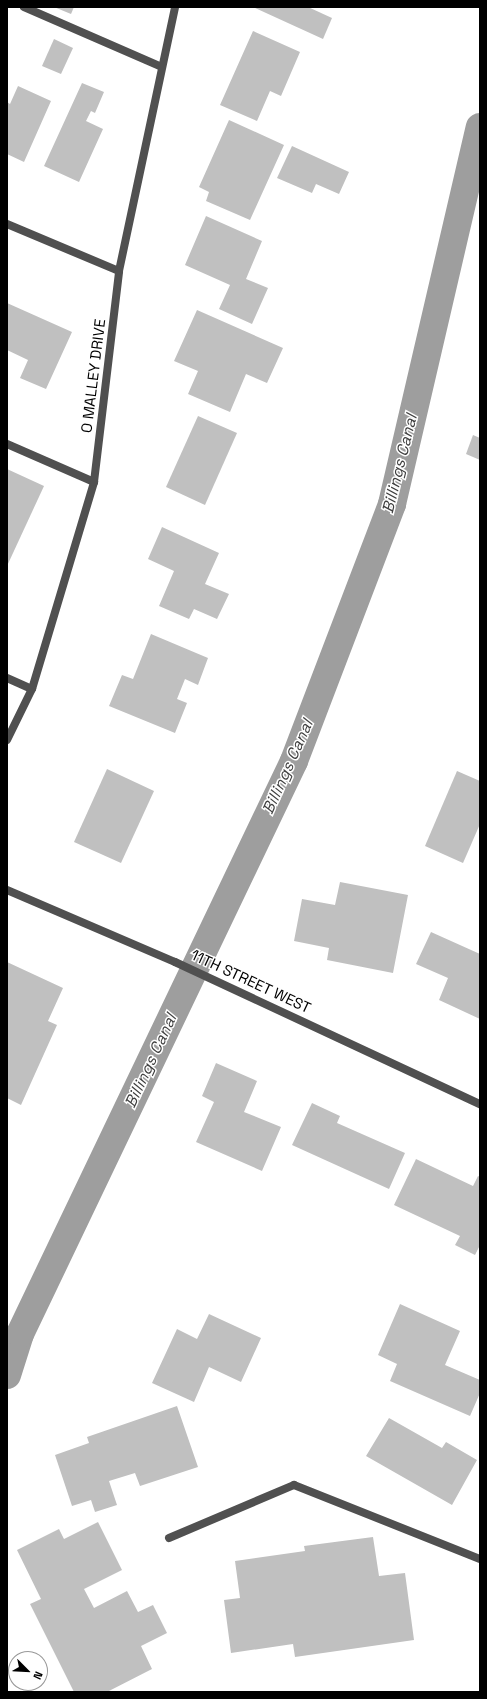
<!DOCTYPE html>
<style>
body{margin:0}
#map{position:relative;width:487px;height:1699px;overflow:hidden;background:#fff;font-family:"Space Grotesk",sans-serif}
div>[style]{position:absolute}
.canal>*{height:28px;margin:-14px;padding:0 14px;transform-origin:14px;border-radius:14px;background:#9e9e9e}
.building>*{inset:0;background:#c0c0c0}
.service>*{height:8px;margin:-4px;padding:0 4px;transform-origin:4px;border-radius:4px;background:#505050}
.minor>*{height:8px;margin:-4px;padding:0 4px;transform-origin:4px;border-radius:4px;background:#505050}
span{translate:-50% -50%;white-space:nowrap;text-align:center;line-height:1.15;-webkit-text-stroke:3px #fff;paint-order:stroke}
.street-label{font-size:15px;color:#000}
.water-label{font-size:16px;color:#3f3f3f;font-style:italic}
.frame{position:absolute;inset:0;border:8px solid #000;pointer-events:none}
.north{position:absolute;left:8px;top:1651px;width:40px;height:40px;box-sizing:border-box;background:#fff;border:1px solid #999;border-radius:50%;rotate:114deg;font-size:11px;font-weight:700;line-height:16px;text-align:center;color:#000}
.north::after{content:'';display:block;margin:auto;width:14px;height:18px;background:#000;clip-path:polygon(50% 0,100% 100%,50% 72%,0 100%)}
</style>
<div id="map">
<div class="canal">
<i style="left:7px;top:1375px;width:43px;rotate:-72.4deg"></i>
<i style="left:20px;top:1334px;width:635px;rotate:-64.44deg"></i>
<i style="left:294px;top:761px;width:275px;rotate:-69.1deg"></i>
<i style="left:392px;top:504px;width:387px;rotate:-76.9deg"></i>
</div>
<div class="building">
<i style="clip-path:polygon(54px 7px,74px 7px,71px 14px)"></i>
<i style="clip-path:polygon(253px 7px,308px 7px,332px 18px,323px 39px)"></i>
<i style="clip-path:polygon(253px 31px,300px 52px,281px 96px,270px 91px,257px 121px,220px 105px)"></i>
<i style="clip-path:polygon(54px 39px,73px 48px,61px 74px,42px 66px)"></i>
<i style="clip-path:polygon(82px 83px,104px 92px,95px 113px,91px 111px,86px 121px,103px 129px,79px 182px,44px 166px)"></i>
<i style="clip-path:polygon(18px 86px,51px 101px,24px 162px,7px 154px,7px 102px,10px 104px)"></i>
<i style="clip-path:polygon(229px 120px,284px 145px,250px 220px,206px 201px,209px 192px,199px 187px)"></i>
<i style="clip-path:polygon(292px 146px,349px 172px,339px 194px,316px 184px,312px 193px,277px 178px)"></i>
<i style="clip-path:polygon(206px 216px,262px 241px,246px 279px,268px 288px,252px 324px,219px 309px,230px 285px,185px 265px)"></i>
<i style="clip-path:polygon(7px 303px,72px 332px,46px 389px,20px 378px,28px 360px,7px 350px)"></i>
<i style="clip-path:polygon(197px 310px,283px 348px,267px 383px,246px 374px,230px 412px,188px 394px,198px 371px,174px 361px)"></i>
<i style="clip-path:polygon(198px 416px,237px 433px,205px 505px,166px 487px)"></i>
<i style="clip-path:polygon(473px 435px,480px 438px,480px 460px,466px 454px)"></i>
<i style="clip-path:polygon(7px 469px,44px 486px,7px 566px)"></i>
<i style="clip-path:polygon(162px 527px,219px 553px,205px 584px,229px 594px,217px 619px,194px 609px,189px 619px,159px 606px,174px 571px,148px 559px)"></i>
<i style="clip-path:polygon(151px 634px,208px 658px,198px 685px,185px 679px,177px 699px,187px 703px,175px 733px,109px 706px,122px 675px,133px 679px)"></i>
<i style="clip-path:polygon(107px 769px,154px 791px,121px 863px,74px 842px)"></i>
<i style="clip-path:polygon(457px 771px,480px 781px,480px 824px,463px 863px,425px 846px)"></i>
<i style="clip-path:polygon(340px 882px,408px 895px,393px 973px,327px 960px,329px 948px,294px 941px,302px 899px,335px 905px)"></i>
<i style="clip-path:polygon(431px 932px,480px 954px,480px 1019px,439px 1000px,448px 978px,416px 964px)"></i>
<i style="clip-path:polygon(7px 962px,63px 988px,48px 1021px,57px 1025px,21px 1105px,7px 1098px)"></i>
<i style="clip-path:polygon(216px 1063px,257px 1081px,244px 1112px,281px 1127px,262px 1171px,196px 1142px,214px 1102px,202px 1096px)"></i>
<i style="clip-path:polygon(312px 1103px,340px 1116px,337px 1123px,405px 1153px,389px 1189px,292px 1145px)"></i>
<i style="clip-path:polygon(416px 1159px,473px 1186px,478px 1176px,480px 1177px,480px 1245px,475px 1255px,455px 1245px,460px 1236px,394px 1205px)"></i>
<i style="clip-path:polygon(400px 1304px,460px 1331px,445px 1365px,480px 1380px,480px 1393px,470px 1416px,390px 1381px,397px 1364px,378px 1355px)"></i>
<i style="clip-path:polygon(209px 1314px,261px 1338px,241px 1382px,209px 1367px,194px 1402px,152px 1383px,177px 1329px,197px 1339px)"></i>
<i style="clip-path:polygon(177px 1406px,198px 1467px,140px 1486px,135px 1473px,109px 1481px,117px 1505px,95px 1512px,91px 1500px,72px 1506px,55px 1455px,89px 1443px,87px 1437px)"></i>
<i style="clip-path:polygon(389px 1418px,442px 1448px,446px 1442px,477px 1460px,452px 1505px,366px 1456px)"></i>
<i style="clip-path:polygon(98px 1522px,122px 1570px,84px 1589px,94px 1608px,127px 1591px,138px 1612px,153px 1605px,167px 1633px,141px 1646px,152px 1669px,107px 1692px,74px 1692px,30px 1604px,41px 1599px,17px 1550px,59px 1529px,64px 1539px)"></i>
<i style="clip-path:polygon(373px 1537px,379px 1576px,405px 1573px,414px 1640px,295px 1657px,293px 1644px,231px 1653px,224px 1600px,240px 1598px,235px 1561px,305px 1551px,304px 1546px)"></i>
</div>
<div class="service">
<i style="left:24px;top:7px;width:150px;rotate:23.5deg"></i>
<i style="left:7px;top:444px;width:95px;rotate:23.6deg"></i>
<i style="left:169px;top:1538px;width:136px;rotate:-23deg"></i>
<i style="left:294px;top:1485px;width:200px;rotate:21.7deg"></i>
</div>
<div class="minor">
<i style="left:7px;top:224px;width:121px;rotate:22.8deg"></i>
<i style="left:7px;top:678px;width:27px;rotate:24deg"></i>
<i style="left:7px;top:740px;width:57px;rotate:-63.9deg"></i>
<i style="left:32px;top:689px;width:216px;rotate:-73.3deg"></i>
<i style="left:94px;top:482px;width:212px;rotate:-83.2deg"></i>
<i style="left:119px;top:271px;width:270px;rotate:-78deg"></i>
<i style="left:7px;top:890px;width:183px;rotate:23.2deg"></i>
<i style="left:175px;top:962px;width:336px;rotate:25deg"></i>
</div>
<div class="street-label">
<span style="left:93px;top:376px;rotate:-83deg">O MALLEY DRIVE</span>
<span style="left:251px;top:981px;rotate:25deg">11TH STREET WEST</span>
</div>
<div class="water-label">
<span style="left:400px;top:464px;rotate:-76deg">Billings Canal</span>
<span style="left:288px;top:767px;rotate:-66deg">Billings Canal</span>
<span style="left:151px;top:1061px;rotate:-65deg">Billings Canal</span>
</div>
<div class="frame"></div>
<div class="north">N</div>
</div>
